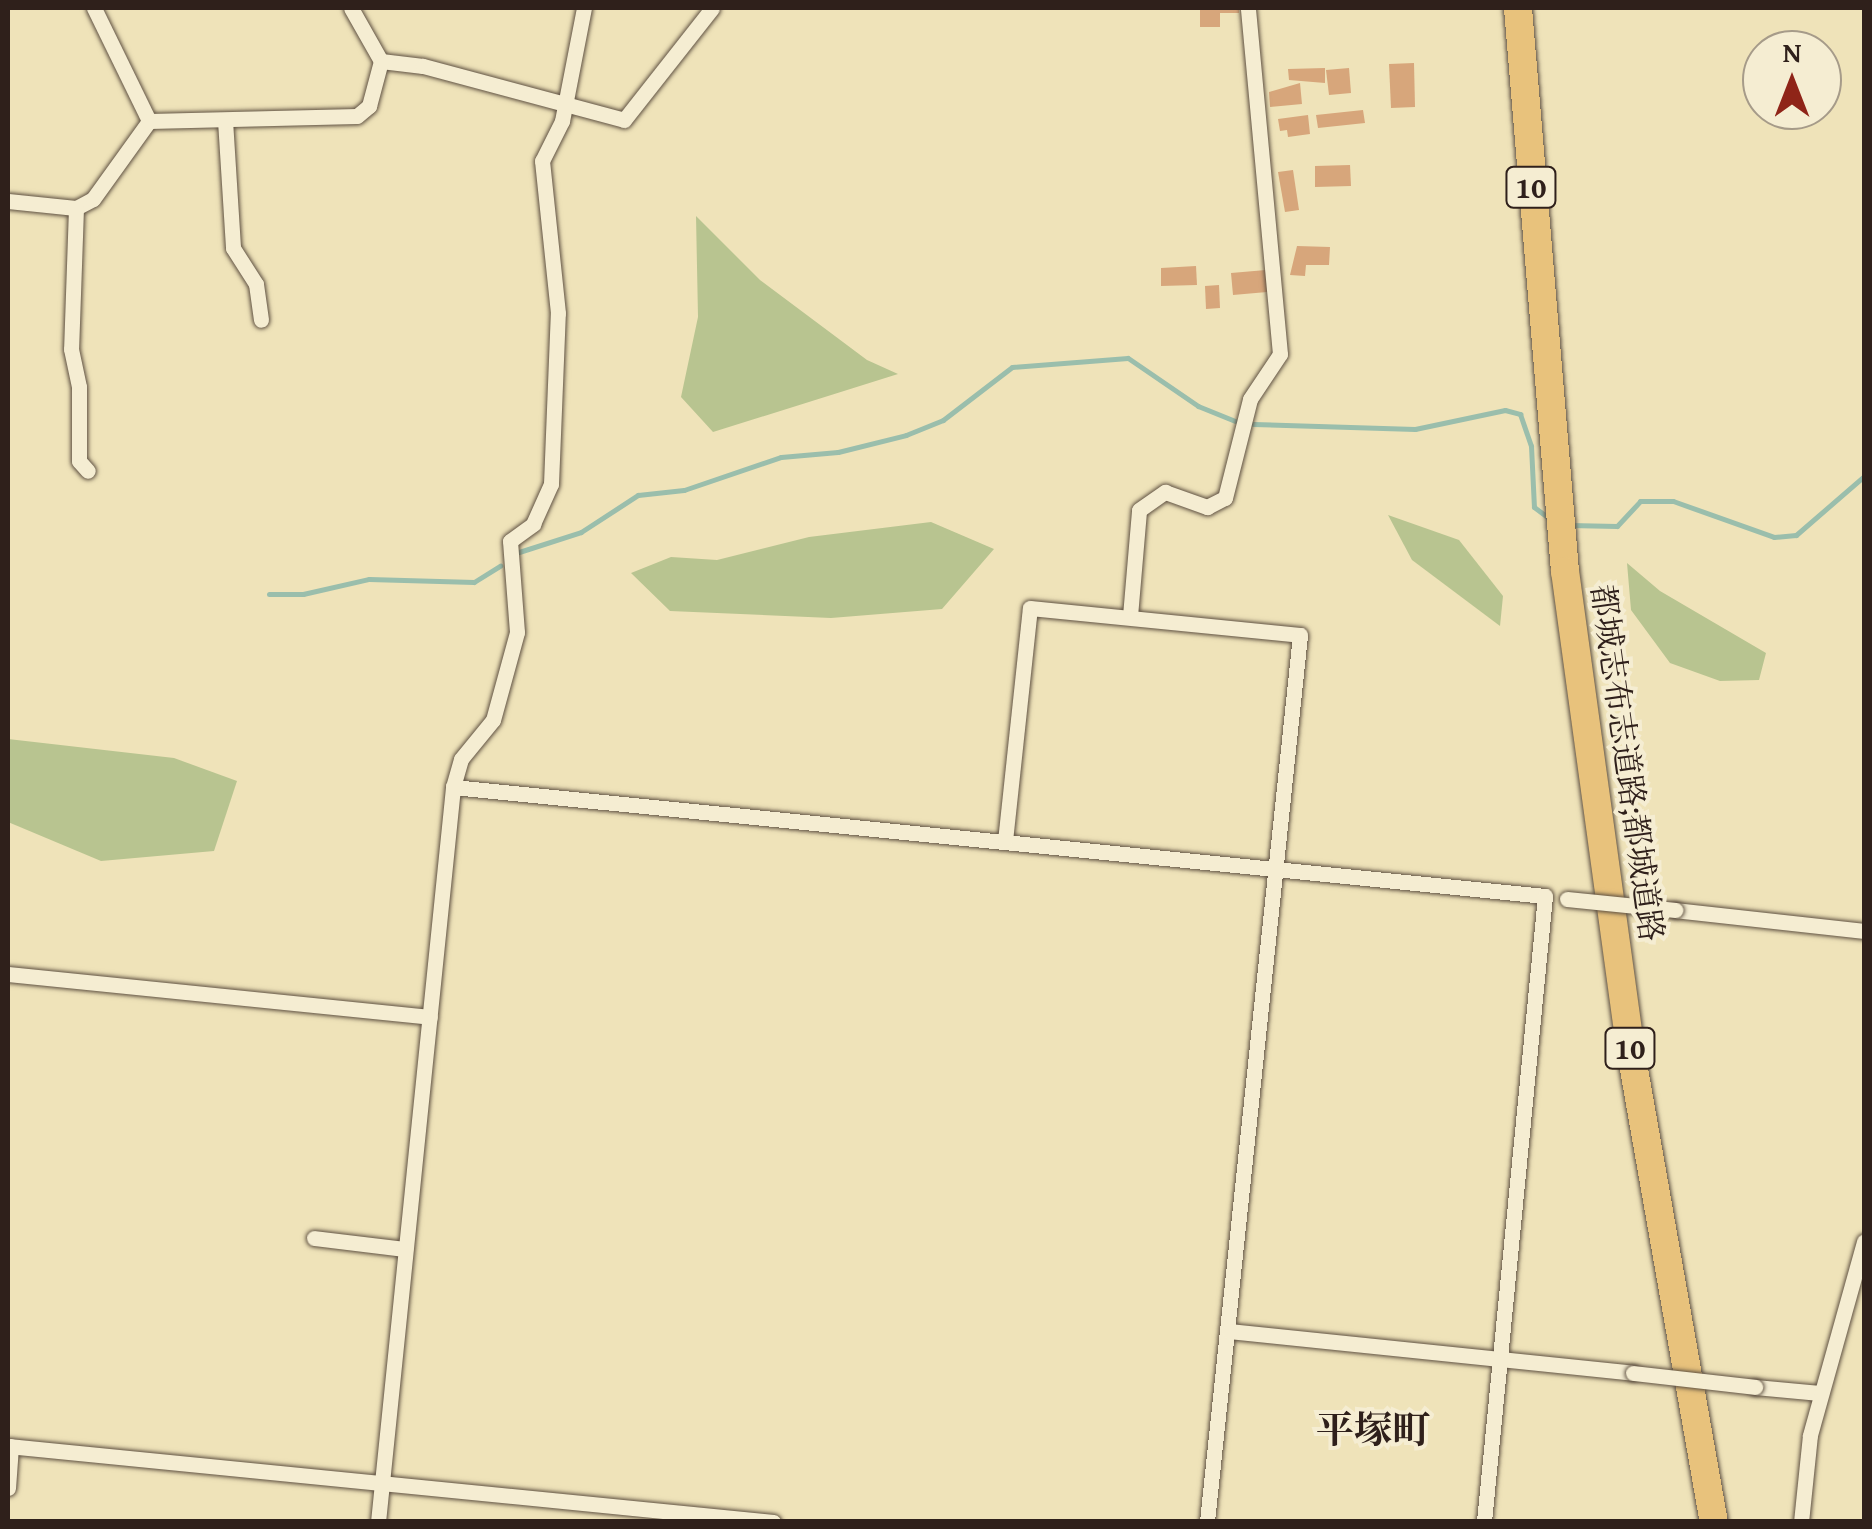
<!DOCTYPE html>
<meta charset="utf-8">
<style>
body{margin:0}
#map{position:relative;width:1872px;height:1529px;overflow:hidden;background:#efe3b9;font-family:"Gentium Book Plus","Noto Serif JP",serif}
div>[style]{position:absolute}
.green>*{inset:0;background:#b8c490}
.stream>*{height:5px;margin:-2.5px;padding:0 2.5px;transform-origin:2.5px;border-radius:2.5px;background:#9abeac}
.building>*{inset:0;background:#d7a67b}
.roads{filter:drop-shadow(0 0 2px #5f5142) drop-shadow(0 0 2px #5f5142)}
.minor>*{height:15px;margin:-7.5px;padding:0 7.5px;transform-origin:7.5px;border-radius:7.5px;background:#f5edd2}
.motorway>*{height:28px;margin:-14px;padding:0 14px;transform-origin:14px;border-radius:14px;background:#e8c27c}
.bridges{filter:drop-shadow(0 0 2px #5f5142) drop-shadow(0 0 2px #5f5142)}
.minor-bridge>*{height:15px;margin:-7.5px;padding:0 7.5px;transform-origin:7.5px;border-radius:7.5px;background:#f5edd2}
span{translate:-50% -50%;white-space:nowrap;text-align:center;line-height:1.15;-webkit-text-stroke:8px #f5edd2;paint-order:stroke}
.shield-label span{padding:2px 8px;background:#f5edd2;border:2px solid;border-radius:8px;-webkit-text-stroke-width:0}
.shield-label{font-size:30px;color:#2f201b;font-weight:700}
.street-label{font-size:32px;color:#2f201b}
.quarter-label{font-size:38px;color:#2f201b;font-weight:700}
.frame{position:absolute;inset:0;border:10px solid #2f201b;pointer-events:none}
.north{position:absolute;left:1742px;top:30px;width:100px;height:100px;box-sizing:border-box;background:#f5edd2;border:2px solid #a69b89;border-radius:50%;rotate:0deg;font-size:28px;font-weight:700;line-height:40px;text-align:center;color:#2f201b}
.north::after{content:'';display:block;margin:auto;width:35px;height:45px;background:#8f2418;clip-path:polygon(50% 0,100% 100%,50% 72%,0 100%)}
</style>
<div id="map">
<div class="green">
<i style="clip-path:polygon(696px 216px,760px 280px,867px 360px,898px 374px,713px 432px,681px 397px,698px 317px)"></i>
<i style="clip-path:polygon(1388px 515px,1459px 540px,1503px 596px,1500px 626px,1412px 560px)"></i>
<i style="clip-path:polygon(931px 522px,994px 549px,942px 609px,831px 618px,670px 611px,631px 573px,671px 557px,717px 560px,809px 537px)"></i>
<i style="clip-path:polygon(1627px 563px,1660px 591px,1766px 653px,1759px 680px,1720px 681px,1670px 663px,1631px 610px)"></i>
<i style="clip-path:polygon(8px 739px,174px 758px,237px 781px,214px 851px,101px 861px,8px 822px)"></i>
</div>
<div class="stream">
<i style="left:1253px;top:424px;width:162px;rotate:1.8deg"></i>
<i style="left:1415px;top:429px;width:92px;rotate:-11.9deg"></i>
<i style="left:1505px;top:410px;width:16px;rotate:15deg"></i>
<i style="left:1520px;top:414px;width:34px;rotate:71deg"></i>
<i style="left:1531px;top:446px;width:61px;rotate:87.2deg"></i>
<i style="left:1534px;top:507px;width:25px;rotate:37deg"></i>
<i style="left:1569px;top:525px;width:48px;rotate:1.2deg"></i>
<i style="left:1617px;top:526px;width:34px;rotate:-47deg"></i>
<i style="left:1640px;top:501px;width:33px"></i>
<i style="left:1673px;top:501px;width:107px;rotate:19.6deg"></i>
<i style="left:1774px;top:537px;width:22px;rotate:-5deg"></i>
<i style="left:1796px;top:535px;width:90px;rotate:-40.9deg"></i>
<i style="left:519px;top:552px;width:65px;rotate:-17.9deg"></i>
<i style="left:581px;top:532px;width:68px;rotate:-33deg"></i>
<i style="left:638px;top:495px;width:46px;rotate:-6.2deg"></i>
<i style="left:684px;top:490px;width:102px;rotate:-18.8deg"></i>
<i style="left:781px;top:457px;width:57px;rotate:-5deg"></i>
<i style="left:838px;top:452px;width:70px;rotate:-14deg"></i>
<i style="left:906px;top:435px;width:40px;rotate:-22deg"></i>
<i style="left:943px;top:420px;width:87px;rotate:-37.5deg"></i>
<i style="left:1012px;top:367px;width:116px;rotate:-4.4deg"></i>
<i style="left:1128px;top:358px;width:85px;rotate:34.4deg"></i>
<i style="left:1198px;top:406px;width:40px;rotate:22deg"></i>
<i style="left:269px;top:594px;width:34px"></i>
<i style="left:303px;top:594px;width:68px;rotate:-12.8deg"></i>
<i style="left:369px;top:579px;width:105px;rotate:1.6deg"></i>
<i style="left:474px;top:582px;width:31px;rotate:-32deg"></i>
</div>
<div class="building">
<i style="clip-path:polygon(1200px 8px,1239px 8px,1239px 13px,1220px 13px,1220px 27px,1200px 27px)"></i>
<i style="clip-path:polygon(1414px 63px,1415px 107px,1391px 108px,1389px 64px)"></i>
<i style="clip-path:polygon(1325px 68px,1325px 83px,1289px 80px,1288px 69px)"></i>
<i style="clip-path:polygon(1349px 68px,1351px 93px,1329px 95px,1326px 70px)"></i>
<i style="clip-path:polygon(1300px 83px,1302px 104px,1270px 107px,1269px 92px)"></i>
<i style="clip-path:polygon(1363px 110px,1365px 123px,1318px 128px,1316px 115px)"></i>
<i style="clip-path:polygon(1308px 115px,1310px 134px,1288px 137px,1287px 130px,1280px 131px,1278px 119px)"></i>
<i style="clip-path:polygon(1350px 165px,1351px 186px,1315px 187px,1315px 166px)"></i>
<i style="clip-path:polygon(1293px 170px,1299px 210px,1285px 212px,1278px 172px)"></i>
<i style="clip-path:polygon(1297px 246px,1330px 247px,1329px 265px,1306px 265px,1305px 276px,1290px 275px)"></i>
<i style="clip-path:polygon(1196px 266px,1197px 285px,1161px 286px,1161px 268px)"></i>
<i style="clip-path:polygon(1266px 270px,1267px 292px,1233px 295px,1231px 273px)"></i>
<i style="clip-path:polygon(1219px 285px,1220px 308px,1206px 309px,1205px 286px)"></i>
</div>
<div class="roads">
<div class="minor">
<i style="left:94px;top:8px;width:126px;rotate:64deg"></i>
<i style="left:351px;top:8px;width:61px;rotate:60.5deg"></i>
<i style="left:381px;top:61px;width:42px;rotate:6.8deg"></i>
<i style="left:423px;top:66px;width:208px;rotate:15deg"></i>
<i style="left:624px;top:120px;width:142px;rotate:-51.8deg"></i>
<i style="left:225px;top:120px;width:128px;rotate:86.4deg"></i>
<i style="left:233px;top:248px;width:43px;rotate:57.4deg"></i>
<i style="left:256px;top:284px;width:36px;rotate:82deg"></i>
<i style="left:8px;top:201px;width:68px;rotate:5.9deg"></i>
<i style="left:76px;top:208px;width:19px;rotate:-28deg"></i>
<i style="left:93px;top:199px;width:96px;rotate:-54.3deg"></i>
<i style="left:149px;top:121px;width:208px;rotate:-1.4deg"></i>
<i style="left:357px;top:116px;width:16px;rotate:-40deg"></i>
<i style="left:369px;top:106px;width:47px;rotate:-75.1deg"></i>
<i style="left:76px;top:208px;width:141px;rotate:92deg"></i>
<i style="left:71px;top:349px;width:39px;rotate:78deg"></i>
<i style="left:79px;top:387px;width:74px;rotate:90deg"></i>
<i style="left:79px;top:461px;width:13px;rotate:48deg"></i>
<i style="left:1130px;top:616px;width:106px;rotate:-85.1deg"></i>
<i style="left:1139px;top:510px;width:32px;rotate:-35deg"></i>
<i style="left:1165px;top:492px;width:45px;rotate:19.7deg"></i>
<i style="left:1207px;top:507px;width:20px;rotate:-27deg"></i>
<i style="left:1225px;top:498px;width:102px;rotate:-75.8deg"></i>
<i style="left:1250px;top:399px;width:54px;rotate:-56.3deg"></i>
<i style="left:1280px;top:354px;width:347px;rotate:-95.3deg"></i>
<i style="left:453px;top:787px;width:1097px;rotate:5.7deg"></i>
<i style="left:1545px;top:896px;width:629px;rotate:95.57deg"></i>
<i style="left:1005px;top:841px;width:234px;rotate:-83.9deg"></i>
<i style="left:1030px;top:608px;width:271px;rotate:5.7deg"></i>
<i style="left:1300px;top:635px;width:892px;rotate:95.99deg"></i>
<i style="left:1675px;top:910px;width:190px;rotate:6.3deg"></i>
<i style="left:8px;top:974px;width:424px;rotate:5.8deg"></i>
<i style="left:314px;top:1238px;width:92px;rotate:6.9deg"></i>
<i style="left:1229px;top:1331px;width:406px;rotate:5.9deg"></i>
<i style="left:1755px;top:1387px;width:65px;rotate:5.3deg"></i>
<i style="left:8px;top:1446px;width:769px;rotate:5.67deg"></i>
<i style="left:8px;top:1488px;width:42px;rotate:-85.9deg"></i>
<i style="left:378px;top:1522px;width:739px;rotate:-84.17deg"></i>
<i style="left:453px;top:787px;width:29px;rotate:-74deg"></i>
<i style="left:461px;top:759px;width:50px;rotate:-50.6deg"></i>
<i style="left:493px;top:720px;width:91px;rotate:-74.7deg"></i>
<i style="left:517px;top:632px;width:91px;rotate:-94.4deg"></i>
<i style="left:510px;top:541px;width:29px;rotate:-36deg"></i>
<i style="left:533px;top:524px;width:44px;rotate:-65.8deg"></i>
<i style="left:551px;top:484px;width:171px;rotate:-87.7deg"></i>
<i style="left:558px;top:313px;width:153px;rotate:-96deg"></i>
<i style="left:542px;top:161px;width:45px;rotate:-63.4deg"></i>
<i style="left:562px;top:121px;width:115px;rotate:-79deg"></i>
<i style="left:1801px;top:1522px;width:87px;rotate:-84.1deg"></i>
<i style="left:1810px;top:1435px;width:201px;rotate:-74.4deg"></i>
</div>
<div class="motorway">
<i style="left:1518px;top:8px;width:565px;rotate:85.23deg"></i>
<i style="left:1565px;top:571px;width:474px;rotate:82.2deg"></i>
<i style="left:1629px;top:1041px;width:488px;rotate:80deg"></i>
</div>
</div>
<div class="bridges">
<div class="minor-bridge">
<i style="left:1567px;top:899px;width:109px;rotate:5.8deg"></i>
<i style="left:1633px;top:1373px;width:123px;rotate:6.5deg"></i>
</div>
</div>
<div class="shield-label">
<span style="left:1531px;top:187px">10</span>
<span style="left:1630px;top:1048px">10</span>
</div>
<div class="street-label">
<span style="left:1627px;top:763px;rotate:82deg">都城志布志道路;都城道路</span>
</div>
<div class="quarter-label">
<span style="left:1373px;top:1430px">平塚町</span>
</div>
<div class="frame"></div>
<div class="north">N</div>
</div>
